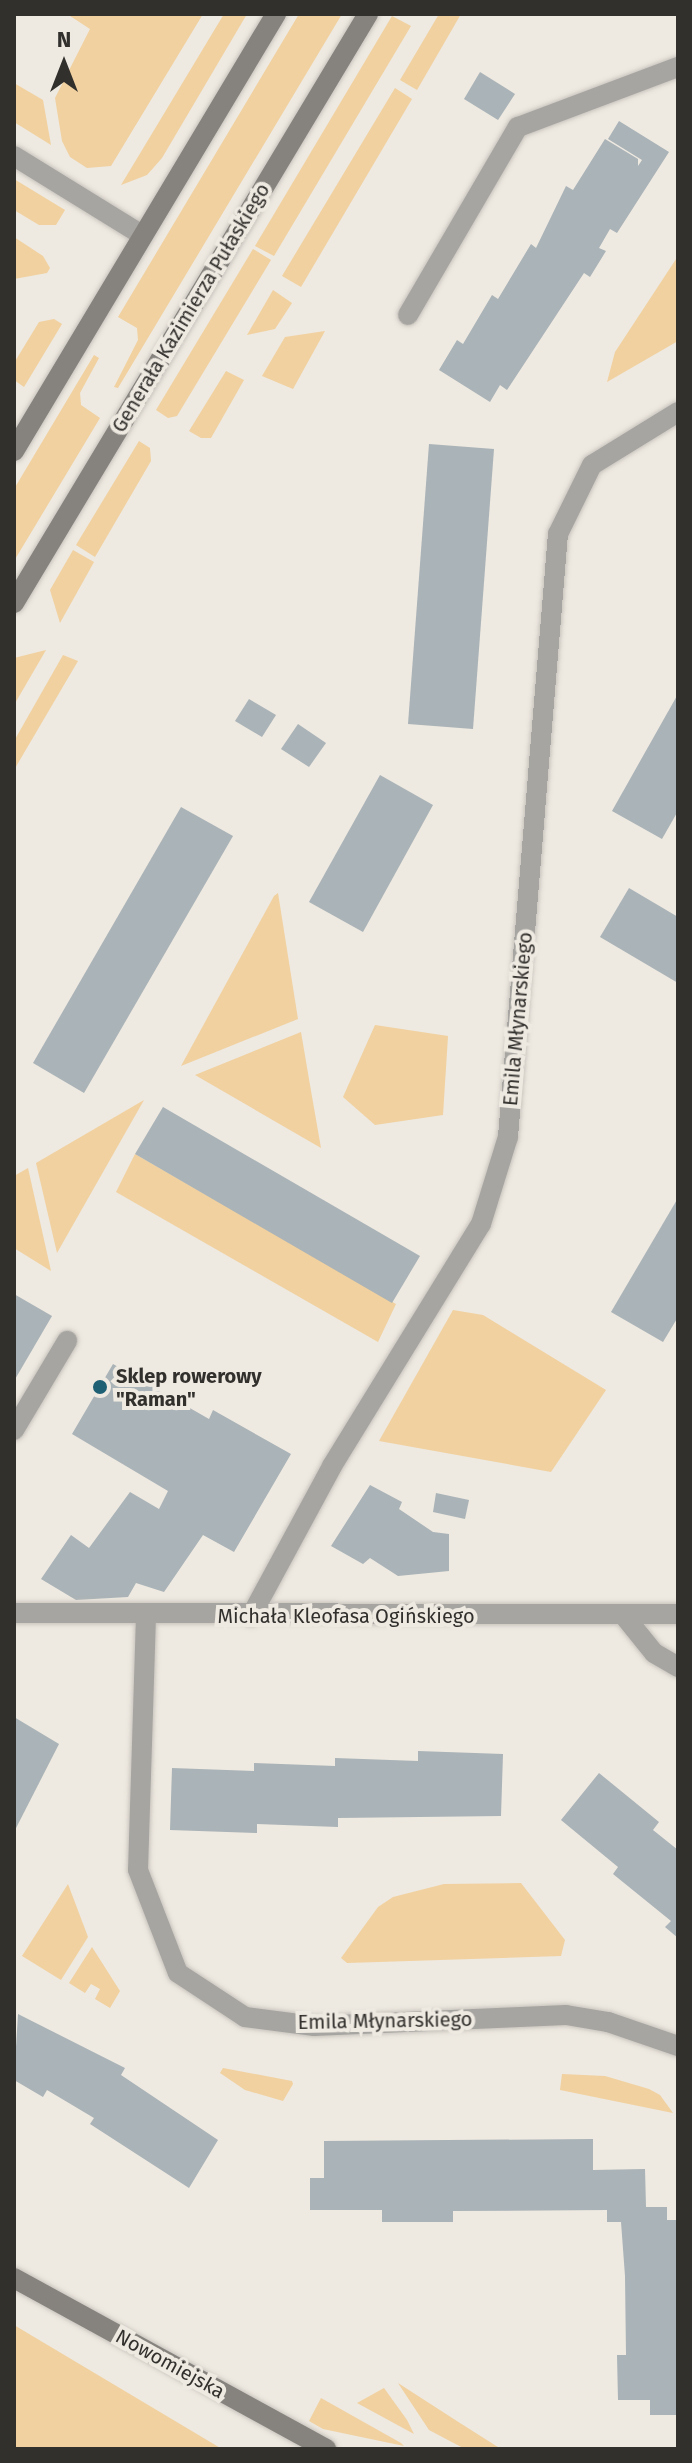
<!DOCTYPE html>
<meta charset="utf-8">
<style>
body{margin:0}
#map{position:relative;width:692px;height:2463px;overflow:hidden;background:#eee9e1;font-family:"Fira Sans",sans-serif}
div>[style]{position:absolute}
.green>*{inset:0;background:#f1d19f}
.building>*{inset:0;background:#aab3b7}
.roads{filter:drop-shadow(0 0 2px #c8c4bd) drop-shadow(0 0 2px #c8c4bd)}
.lane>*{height:20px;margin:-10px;padding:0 10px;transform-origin:10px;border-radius:10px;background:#a7a5a1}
.street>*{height:20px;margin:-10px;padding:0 10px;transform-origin:10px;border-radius:10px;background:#a7a5a1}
.secondary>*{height:20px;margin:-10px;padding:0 10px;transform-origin:10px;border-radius:10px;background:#86837e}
.dots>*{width:22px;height:22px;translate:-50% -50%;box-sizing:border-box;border:4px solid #eee9e1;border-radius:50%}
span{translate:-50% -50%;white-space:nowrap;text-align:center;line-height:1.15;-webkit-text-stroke:8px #eee9e1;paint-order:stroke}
.street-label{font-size:20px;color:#32302d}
.poi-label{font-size:20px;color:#32302d;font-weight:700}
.left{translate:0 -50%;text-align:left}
.frame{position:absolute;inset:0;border:16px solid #32302d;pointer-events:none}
.north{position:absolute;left:24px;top:24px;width:80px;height:80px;-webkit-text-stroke:6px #eee9e1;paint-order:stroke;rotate:0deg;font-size:22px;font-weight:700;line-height:32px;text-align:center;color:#32302d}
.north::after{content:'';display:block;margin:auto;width:28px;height:36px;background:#32302d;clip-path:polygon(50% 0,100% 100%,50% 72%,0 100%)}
</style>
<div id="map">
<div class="green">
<i style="clip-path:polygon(67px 14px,203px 14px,111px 166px,87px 168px,70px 157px,62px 141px,55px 98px,90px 29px)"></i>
<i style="clip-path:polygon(224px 14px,247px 14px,162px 158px,147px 175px,121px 185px)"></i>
<i style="clip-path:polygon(299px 14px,342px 14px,118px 388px,114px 387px,138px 340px,137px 328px,118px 317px)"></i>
<i style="clip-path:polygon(439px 14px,461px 14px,417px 90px,400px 80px)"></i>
<i style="clip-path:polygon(392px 16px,411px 26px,274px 256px,255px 246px)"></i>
<i style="clip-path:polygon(14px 83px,43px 100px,51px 145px,14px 122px)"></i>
<i style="clip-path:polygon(395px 88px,412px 99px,301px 287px,282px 276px)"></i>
<i style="clip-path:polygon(14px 179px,65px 210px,56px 225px,39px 225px,14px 210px)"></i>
<i style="clip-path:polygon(14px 237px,43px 256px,50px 268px,47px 273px,14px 279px)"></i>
<i style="clip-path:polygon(253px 249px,271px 260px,177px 416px,168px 418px,156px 410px)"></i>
<i style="clip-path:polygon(678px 256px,678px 341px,607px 382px,615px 352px)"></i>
<i style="clip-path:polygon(273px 290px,292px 303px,275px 329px,247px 335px)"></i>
<i style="clip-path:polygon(54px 319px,62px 324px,24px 387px,14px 380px,14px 363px,39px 322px)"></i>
<i style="clip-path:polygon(325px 331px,293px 389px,262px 376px,285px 337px)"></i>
<i style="clip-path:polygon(94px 355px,99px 358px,80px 393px,81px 405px,100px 418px,14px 561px,14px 489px)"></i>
<i style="clip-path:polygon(226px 371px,244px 380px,211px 438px,201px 438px,189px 431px)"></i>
<i style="clip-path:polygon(139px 441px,150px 448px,151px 461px,95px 557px,76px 545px)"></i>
<i style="clip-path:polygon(73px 550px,94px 562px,60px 623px,50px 590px)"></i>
<i style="clip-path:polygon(46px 650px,14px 705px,14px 658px)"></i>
<i style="clip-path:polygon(63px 655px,78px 661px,14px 770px,14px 741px)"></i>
<i style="clip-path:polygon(278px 893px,298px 1019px,181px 1066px,274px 896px)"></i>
<i style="clip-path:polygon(375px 1025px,448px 1036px,443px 1115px,375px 1125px,343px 1097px)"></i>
<i style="clip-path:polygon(301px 1032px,310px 1085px,321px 1148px,195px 1075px)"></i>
<i style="clip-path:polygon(144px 1100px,57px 1253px,36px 1163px)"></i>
<i style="clip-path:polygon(135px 1154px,396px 1304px,378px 1342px,116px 1192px)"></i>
<i style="clip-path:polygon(28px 1168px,51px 1271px,14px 1248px,14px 1176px)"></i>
<i style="clip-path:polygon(453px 1310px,483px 1315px,606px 1390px,551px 1472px,379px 1441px)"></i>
<i style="clip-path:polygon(521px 1883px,565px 1940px,561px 1956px,347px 1963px,341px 1958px,378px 1907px,393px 1897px,444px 1884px)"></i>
<i style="clip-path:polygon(68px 1884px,88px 1937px,61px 1980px,22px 1956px)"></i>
<i style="clip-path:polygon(92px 1947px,120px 1991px,110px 2008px,95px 1999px,100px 1989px,91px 1984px,85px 1993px,69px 1983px)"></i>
<i style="clip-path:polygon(223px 2068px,292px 2081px,293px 2084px,283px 2101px,245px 2090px,220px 2073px)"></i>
<i style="clip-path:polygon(562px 2074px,605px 2076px,649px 2089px,660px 2095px,673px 2113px,560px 2090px)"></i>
<i style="clip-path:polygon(14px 2325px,222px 2449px,14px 2449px)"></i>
<i style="clip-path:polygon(398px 2383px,460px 2423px,501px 2449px,465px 2449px,429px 2430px)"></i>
<i style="clip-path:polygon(384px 2388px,407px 2420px,414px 2434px,357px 2403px)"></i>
<i style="clip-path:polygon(321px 2398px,401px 2443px,404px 2446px,323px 2429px,309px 2421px)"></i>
</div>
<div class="building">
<i style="clip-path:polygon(480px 72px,515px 94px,498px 120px,464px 99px)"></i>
<i style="clip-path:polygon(619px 121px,669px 152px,617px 233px,610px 229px,599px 248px,606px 251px,590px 277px,584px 273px,507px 390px,500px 385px,490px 402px,439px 370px,457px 340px,463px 344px,492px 295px,498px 299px,531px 244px,536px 248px,566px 186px,573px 190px,605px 139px,638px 159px,638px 166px,642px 160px,608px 139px)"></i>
<i style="clip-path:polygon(429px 444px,494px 449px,473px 729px,408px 724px)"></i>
<i style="clip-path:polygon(678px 694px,678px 811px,662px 839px,612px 811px)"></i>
<i style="clip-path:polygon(249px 699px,276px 715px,262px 737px,235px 721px)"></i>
<i style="clip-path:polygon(298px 724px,326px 743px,309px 767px,281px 749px)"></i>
<i style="clip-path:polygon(380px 775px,433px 805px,363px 932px,309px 902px)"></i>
<i style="clip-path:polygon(181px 807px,233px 836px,84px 1093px,33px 1063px)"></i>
<i style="clip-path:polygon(629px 888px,678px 917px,678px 983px,600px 937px)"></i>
<i style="clip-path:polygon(163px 1107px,420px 1256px,392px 1303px,135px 1154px)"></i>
<i style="clip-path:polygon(678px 1198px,678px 1317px,663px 1342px,611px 1312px)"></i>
<i style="clip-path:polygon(14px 1294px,52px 1316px,14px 1381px)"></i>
<i style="clip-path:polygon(113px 1364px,209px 1419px,213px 1410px,291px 1454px,234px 1552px,203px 1535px,164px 1592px,136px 1583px,128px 1597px,76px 1600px,41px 1579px,71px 1535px,89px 1548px,130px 1492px,159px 1509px,168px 1491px,72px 1434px)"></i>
<i style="clip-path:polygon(370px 1485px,402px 1502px,399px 1509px,433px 1532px,449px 1534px,449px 1571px,398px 1576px,370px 1558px,363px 1564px,331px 1546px)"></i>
<i style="clip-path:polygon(436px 1493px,469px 1500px,465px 1519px,433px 1512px)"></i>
<i style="clip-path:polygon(14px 1717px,59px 1744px,14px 1832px)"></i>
<i style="clip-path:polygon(418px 1751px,503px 1754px,501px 1816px,338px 1818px,338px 1827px,257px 1824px,257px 1833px,170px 1830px,172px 1768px,254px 1771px,254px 1763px,335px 1766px,335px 1758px,418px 1761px)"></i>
<i style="clip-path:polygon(599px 1773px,659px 1822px,653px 1830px,678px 1850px,678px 1938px,665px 1927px,671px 1921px,613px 1874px,618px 1867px,561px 1820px)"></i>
<i style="clip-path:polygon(18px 2014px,125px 2068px,121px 2075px,218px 2140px,189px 2188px,90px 2124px,94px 2118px,47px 2090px,43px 2097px,14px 2080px)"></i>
<i style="clip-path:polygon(593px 2139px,593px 2170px,645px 2169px,646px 2207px,667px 2207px,667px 2220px,678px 2220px,678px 2415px,650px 2415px,650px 2400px,618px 2400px,617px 2355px,626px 2355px,625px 2276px,621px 2222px,607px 2222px,607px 2210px,453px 2211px,453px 2222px,382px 2222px,382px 2210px,310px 2210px,310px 2178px,324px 2178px,324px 2141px)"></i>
</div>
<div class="roads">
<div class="lane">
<i style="left:14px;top:1430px;width:104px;rotate:-59.2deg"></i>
<i style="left:625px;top:1617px;width:46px;rotate:51.1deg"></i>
<i style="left:654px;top:1653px;width:28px;rotate:30deg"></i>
</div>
<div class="street">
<i style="left:14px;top:156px;width:150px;rotate:31.7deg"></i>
<i style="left:408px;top:315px;width:218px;rotate:-59.7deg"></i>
<i style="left:518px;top:127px;width:171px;rotate:-20.6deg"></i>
<i style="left:14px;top:1613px;width:664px;rotate:0.09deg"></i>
<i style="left:146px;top:1616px;width:254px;rotate:91.8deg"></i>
<i style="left:138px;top:1870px;width:110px;rotate:68.8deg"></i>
<i style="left:178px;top:1973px;width:80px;rotate:33.3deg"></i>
<i style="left:245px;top:2017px;width:70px;rotate:7.4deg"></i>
<i style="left:314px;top:2026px;width:252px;rotate:-2.5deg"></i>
<i style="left:566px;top:2015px;width:43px;rotate:9.5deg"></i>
<i style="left:608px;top:2022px;width:74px;rotate:18.9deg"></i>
<i style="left:251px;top:1616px;width:170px;rotate:-61.6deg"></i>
<i style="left:332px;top:1466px;width:284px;rotate:-58.4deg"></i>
<i style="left:481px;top:1224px;width:91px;rotate:-72.8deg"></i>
<i style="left:508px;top:1137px;width:605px;rotate:-85.26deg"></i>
<i style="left:558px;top:534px;width:77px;rotate:-63.8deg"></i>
<i style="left:592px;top:465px;width:101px;rotate:-31.6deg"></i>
</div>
<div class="secondary">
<i style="left:14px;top:451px;width:510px;rotate:-59.06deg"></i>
<i style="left:14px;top:603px;width:687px;rotate:-58.99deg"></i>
<i style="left:14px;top:2278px;width:356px;rotate:28.7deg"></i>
</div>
</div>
<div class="dots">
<i style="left:100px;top:1387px;background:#206075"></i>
</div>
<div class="street-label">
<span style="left:191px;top:308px;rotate:-59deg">Generała Kazimierza Pułaskiego</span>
<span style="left:518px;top:1019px;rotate:-85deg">Emila Młynarskiego</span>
<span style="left:346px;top:1616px">Michała Kleofasa Ogińskiego</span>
<span style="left:385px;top:2021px;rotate:-1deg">Emila Młynarskiego</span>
<span style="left:170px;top:2364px;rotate:29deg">Nowomiejska</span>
</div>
<div class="poi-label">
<span class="left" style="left:116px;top:1388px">Sklep rowerowy<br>"Raman"</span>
</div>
<div class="frame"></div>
<div class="north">N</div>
</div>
